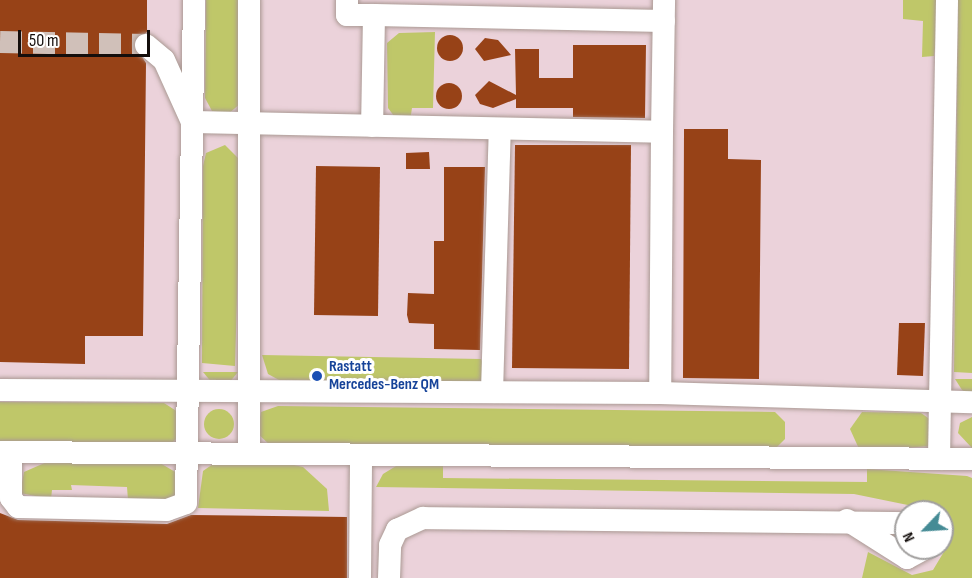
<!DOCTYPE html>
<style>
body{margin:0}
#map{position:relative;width:972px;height:578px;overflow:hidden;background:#f1dfd8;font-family:"Sofia Sans Condensed",sans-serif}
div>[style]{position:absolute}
.industrial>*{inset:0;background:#ebd2da}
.green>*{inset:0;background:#bfc769}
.round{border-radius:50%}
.building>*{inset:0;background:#974217}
.minor-tunnel>*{height:22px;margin-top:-11px;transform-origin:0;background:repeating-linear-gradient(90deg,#d0c0b9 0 22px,transparent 0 33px)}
.roads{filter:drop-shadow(0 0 2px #aa9993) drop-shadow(0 0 2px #aa9993)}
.minor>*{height:22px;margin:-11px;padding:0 11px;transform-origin:11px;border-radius:11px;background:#fff}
.dots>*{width:16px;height:16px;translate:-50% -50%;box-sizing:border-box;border:3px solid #fff;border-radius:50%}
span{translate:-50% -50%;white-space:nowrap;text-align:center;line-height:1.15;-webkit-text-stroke:6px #fff;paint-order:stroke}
.transit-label{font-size:16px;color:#164399;font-weight:700}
.left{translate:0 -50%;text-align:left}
.north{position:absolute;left:894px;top:500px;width:60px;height:60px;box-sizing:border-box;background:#fff;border:2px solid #a19f9e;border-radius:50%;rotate:245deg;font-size:16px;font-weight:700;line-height:24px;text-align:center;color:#140e0c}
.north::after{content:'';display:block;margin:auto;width:21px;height:27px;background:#458b95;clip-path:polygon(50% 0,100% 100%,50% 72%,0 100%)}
.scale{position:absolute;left:18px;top:30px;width:132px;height:27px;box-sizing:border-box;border:3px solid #140e0c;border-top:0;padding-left:8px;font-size:18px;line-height:21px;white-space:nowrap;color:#140e0c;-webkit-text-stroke:4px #fff;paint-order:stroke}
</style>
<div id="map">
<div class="industrial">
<i style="clip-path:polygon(evenodd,0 0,972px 0,972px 578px,0 578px,0 0,906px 512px,942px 512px,942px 548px,906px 548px,906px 512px)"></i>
</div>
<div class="green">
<i style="clip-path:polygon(206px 0,241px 0,240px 104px,228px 114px,212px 111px,205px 98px)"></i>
<i style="clip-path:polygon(903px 0,941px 0,934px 56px,922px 57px,923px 21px,903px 19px)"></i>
<i style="clip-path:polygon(958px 0,972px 0,972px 373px,954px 372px)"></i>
<i style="clip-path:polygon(435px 32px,433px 108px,412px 108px,410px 121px,394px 116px,388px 108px,387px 43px,399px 33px)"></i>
<i style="clip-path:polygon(225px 145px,241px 161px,235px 366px,202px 363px,203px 166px,206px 153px)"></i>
<i style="clip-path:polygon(262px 355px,481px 359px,487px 372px,484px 383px,279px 380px,268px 374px)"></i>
<i style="clip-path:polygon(203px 372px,238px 372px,229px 383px,213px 384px)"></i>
<i style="clip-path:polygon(955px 379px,972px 379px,972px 395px,962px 390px)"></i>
<i style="clip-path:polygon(0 402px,164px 403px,178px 412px,180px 435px,170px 445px,0 443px)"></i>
<i style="clip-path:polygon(278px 406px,775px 412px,785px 422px,785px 439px,774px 450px,271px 446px,257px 433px,261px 412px)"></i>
<i class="round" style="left:204px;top:409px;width:30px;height:30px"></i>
<i style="clip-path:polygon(862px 412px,921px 413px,931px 420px,931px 446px,860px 451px,850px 429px)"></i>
<i style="clip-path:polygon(972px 417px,972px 448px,958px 433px,960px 423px)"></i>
<i style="clip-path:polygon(49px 461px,160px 463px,177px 473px,179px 482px,174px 500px,128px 500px,127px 487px,71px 485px,72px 490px,52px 490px,51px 499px,20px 493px,24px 472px)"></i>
<i style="clip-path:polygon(276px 461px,303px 467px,327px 489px,329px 511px,198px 508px,203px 471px,216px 462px)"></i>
<i style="clip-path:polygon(401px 463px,443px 464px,443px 478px,867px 482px,867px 469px,967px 476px,972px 478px,972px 578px,862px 578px,868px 552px,912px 575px,933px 570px,951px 540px,942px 512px,854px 494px,376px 487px,383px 474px)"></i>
</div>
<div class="building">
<i style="clip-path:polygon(0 0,147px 0,147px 32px,133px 43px,146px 63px,143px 336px,85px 336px,85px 364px,0 362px)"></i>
<i class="round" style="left:437px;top:35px;width:26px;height:26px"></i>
<i style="clip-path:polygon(485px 38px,498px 40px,511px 55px,484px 61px,475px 49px)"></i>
<i style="clip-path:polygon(573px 45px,646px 45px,645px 118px,573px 117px,573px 108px,516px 108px,516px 99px,493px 108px,480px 104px,475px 95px,489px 81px,516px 95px,515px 49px,539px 49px,539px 78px,573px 78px)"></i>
<i class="round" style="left:436px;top:83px;width:26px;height:26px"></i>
<i style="clip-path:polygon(684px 129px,728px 129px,728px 159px,761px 160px,759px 379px,683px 378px)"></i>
<i style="clip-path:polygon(515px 145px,631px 145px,629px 369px,512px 368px)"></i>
<i style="clip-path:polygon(429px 152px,430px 169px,406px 169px,406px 153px)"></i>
<i style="clip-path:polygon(316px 166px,380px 167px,378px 316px,314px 315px)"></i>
<i style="clip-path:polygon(444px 167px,485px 167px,480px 350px,434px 349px,434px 324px,409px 323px,407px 315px,408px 293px,434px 294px,434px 241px,444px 241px)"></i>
<i style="clip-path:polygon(899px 323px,925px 323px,923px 376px,897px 375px)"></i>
<i style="clip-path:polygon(0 513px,18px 520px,167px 524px,191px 515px,347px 517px,347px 578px,0 578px)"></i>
</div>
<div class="minor-tunnel">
<i style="left:0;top:42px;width:146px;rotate:1.2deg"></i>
</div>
<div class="roads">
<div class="minor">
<i style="left:347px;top:0;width:15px;rotate:90deg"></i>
<i style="left:347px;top:15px;width:27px"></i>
<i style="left:374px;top:15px;width:111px;rotate:91deg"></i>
<i style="left:374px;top:15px;width:290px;rotate:1.2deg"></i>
<i style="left:146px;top:45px;width:23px;rotate:40deg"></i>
<i style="left:164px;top:60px;width:68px;rotate:65.7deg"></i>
<i style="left:192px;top:122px;width:470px;rotate:1.2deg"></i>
<i style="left:662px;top:132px;width:261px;rotate:90.4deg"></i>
<i style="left:662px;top:132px;width:132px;rotate:-89.1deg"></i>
<i style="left:0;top:390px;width:660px;rotate:0.26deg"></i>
<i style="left:660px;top:393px;width:312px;rotate:1.7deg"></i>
<i style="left:492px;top:392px;width:263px;rotate:-88.3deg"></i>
<i style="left:0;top:452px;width:972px;rotate:0.41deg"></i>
<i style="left:11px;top:452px;width:46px;rotate:90deg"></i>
<i style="left:11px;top:498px;width:11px;rotate:52deg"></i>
<i style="left:18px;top:507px;width:149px;rotate:1.2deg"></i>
<i style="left:167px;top:510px;width:20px;rotate:-20deg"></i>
<i style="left:186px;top:503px;width:503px;rotate:-89.09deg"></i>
<i style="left:249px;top:454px;width:454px;rotate:-90deg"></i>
<i style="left:939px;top:459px;width:459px;rotate:-89deg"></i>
<i style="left:847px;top:520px;width:71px;rotate:32.3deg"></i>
<i style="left:907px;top:558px;width:21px;rotate:-28deg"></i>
<i style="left:360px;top:578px;width:123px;rotate:-89.5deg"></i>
<i style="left:389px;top:578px;width:33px;rotate:-88deg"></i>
<i style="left:390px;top:545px;width:17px;rotate:-65deg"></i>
<i style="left:397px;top:530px;width:29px;rotate:-25deg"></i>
<i style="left:423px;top:518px;width:483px;rotate:0.6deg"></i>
</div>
</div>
<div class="dots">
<i style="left:317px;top:376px;background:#1a4fb4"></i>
</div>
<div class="transit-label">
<span class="left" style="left:329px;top:376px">Rastatt<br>Mercedes-Benz QM</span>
</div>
<div class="north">N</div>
<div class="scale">50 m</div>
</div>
